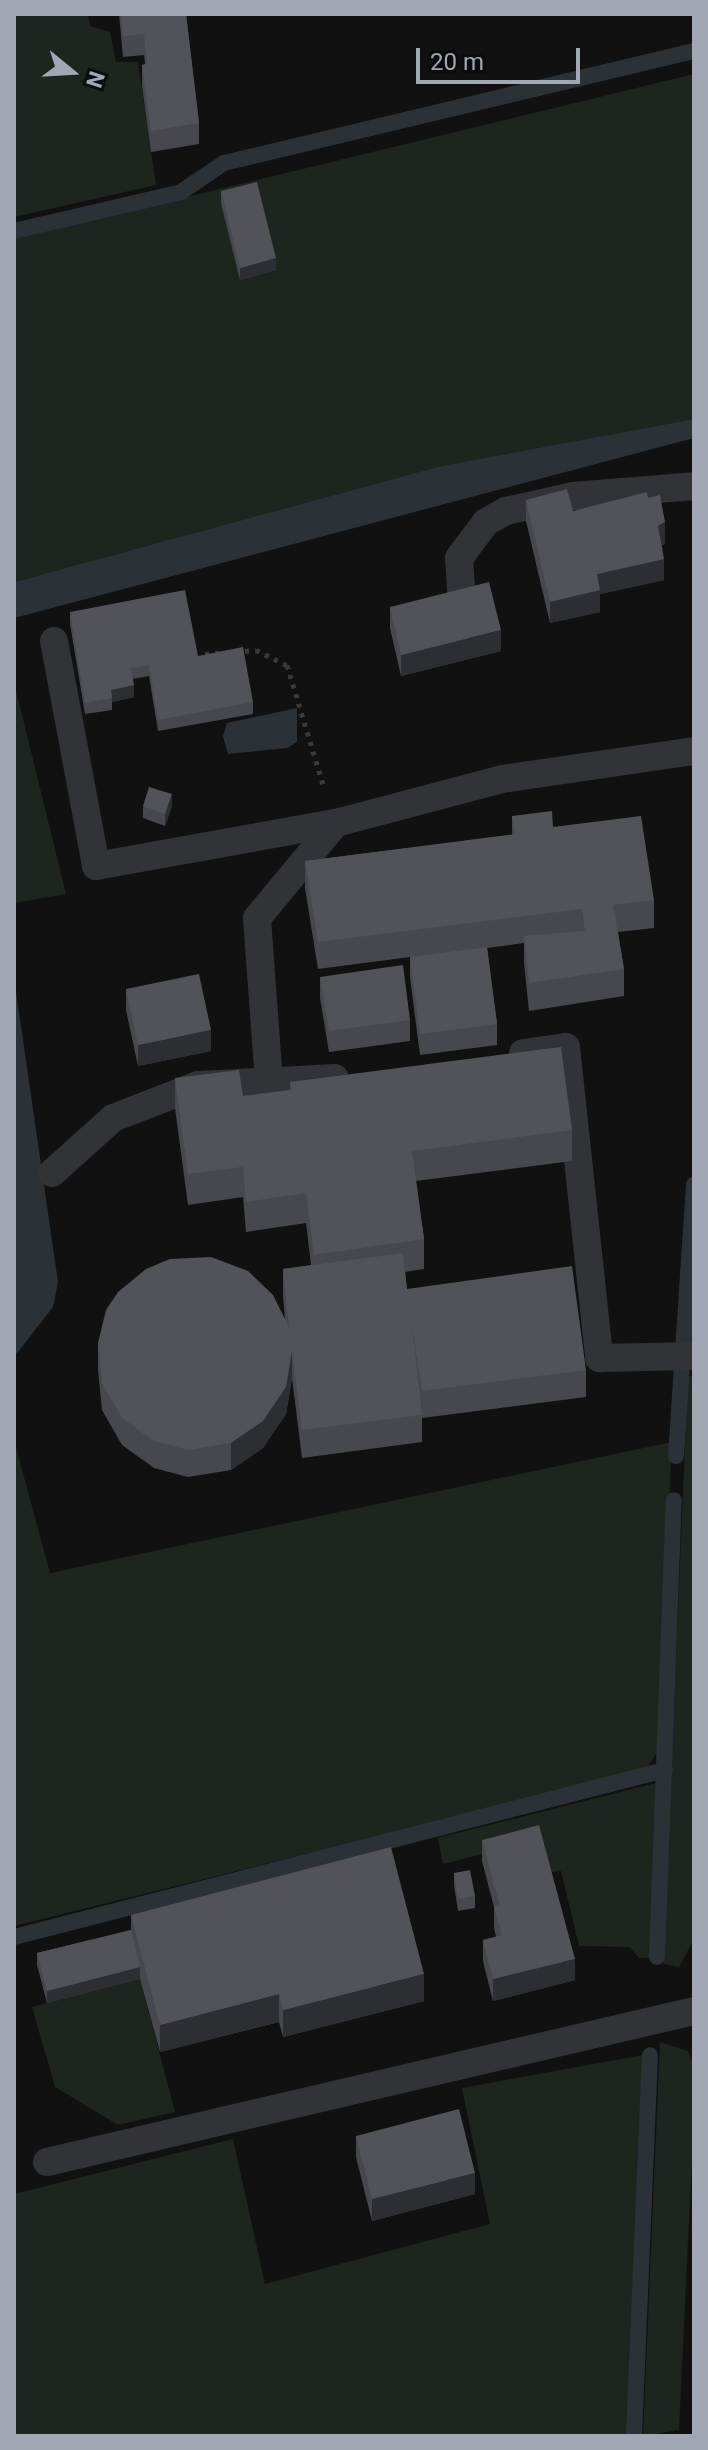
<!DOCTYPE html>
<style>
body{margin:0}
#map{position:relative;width:708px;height:2450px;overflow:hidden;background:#111112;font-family:Roboto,sans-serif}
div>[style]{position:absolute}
.green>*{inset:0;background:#1d251e}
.water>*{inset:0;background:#2a3238}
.stream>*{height:16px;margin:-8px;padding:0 8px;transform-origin:8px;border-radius:8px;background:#2a3238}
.path>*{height:5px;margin-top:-2.5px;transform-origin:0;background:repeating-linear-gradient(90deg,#383a3e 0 4px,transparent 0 10px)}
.lane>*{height:28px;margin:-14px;padding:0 14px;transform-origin:14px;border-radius:14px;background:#323337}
.wall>*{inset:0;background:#47484d}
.shaded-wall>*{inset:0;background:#2d2e31}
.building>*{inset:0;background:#515358}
span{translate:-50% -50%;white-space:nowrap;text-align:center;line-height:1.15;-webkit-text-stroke:8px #0c0c0d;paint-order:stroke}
.frame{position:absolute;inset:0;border:16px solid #a2a8b3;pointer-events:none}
.north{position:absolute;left:32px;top:32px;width:80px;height:80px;-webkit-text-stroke:6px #0c0c0d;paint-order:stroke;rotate:108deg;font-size:22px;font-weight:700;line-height:32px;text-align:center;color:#a2a8b3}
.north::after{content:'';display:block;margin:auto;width:28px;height:36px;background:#a2a8b3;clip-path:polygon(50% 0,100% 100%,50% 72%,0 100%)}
.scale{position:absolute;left:416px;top:48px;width:164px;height:36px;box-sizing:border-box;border:4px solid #a2a8b3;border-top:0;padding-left:10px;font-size:24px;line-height:28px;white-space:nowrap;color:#a2a8b3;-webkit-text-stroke:6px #0c0c0d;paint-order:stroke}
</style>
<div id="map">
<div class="green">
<i style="clip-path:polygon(14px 14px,88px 14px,90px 26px,110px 32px,116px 62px,138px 62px,156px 185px,14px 217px)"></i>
<i style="clip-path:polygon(694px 74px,694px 419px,441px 466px,14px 582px,14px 239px)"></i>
<i style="clip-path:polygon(14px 682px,66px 894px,14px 903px)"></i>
<i style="clip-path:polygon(688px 1376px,694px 1376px,694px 1939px,679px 1967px,663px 1964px)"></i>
<i style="clip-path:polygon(14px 1440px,50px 1573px,672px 1442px,657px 1752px,646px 1770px,14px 1926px)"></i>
<i style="clip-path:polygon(656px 1783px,651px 1958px,639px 1958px,630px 1947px,579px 1946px,561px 1871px,551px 1872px,542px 1839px,443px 1864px,438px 1838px)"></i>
<i style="clip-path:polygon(140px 1979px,175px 2112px,118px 2125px,55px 2087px,32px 2007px)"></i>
<i style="clip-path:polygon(660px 2042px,688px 2051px,694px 2067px,694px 2117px,679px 2430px,643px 2436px)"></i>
<i style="clip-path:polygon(643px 2055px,630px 2436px,14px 2436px,14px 2194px,233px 2139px,265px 2284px,490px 2224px,462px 2088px)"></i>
</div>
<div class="water">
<i style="clip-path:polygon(694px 419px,694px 438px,14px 618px,14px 582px,441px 466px)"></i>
<i style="clip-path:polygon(297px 708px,297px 742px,287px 748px,228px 754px,223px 736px,227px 723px)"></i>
<i style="clip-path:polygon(14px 978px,58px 1282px,53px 1307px,14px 1357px)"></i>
</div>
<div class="stream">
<i style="left:14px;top:231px;width:171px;rotate:-13.1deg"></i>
<i style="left:181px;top:192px;width:52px;rotate:-34deg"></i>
<i style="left:224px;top:163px;width:483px;rotate:-13.4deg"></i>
<i style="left:676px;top:1456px;width:272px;rotate:-86.2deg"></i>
<i style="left:14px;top:1937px;width:672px;rotate:-14.39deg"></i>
<i style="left:657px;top:1957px;width:457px;rotate:-87.9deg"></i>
<i style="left:634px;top:2436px;width:381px;rotate:-87.6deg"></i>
</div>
<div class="path">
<i style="left:205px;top:654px;width:51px;rotate:-4.5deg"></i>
<i style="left:256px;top:650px;width:34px;rotate:26deg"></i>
<i style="left:287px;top:665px;width:124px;rotate:73.2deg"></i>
</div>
<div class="lane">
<i style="left:462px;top:603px;width:45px;rotate:-93.8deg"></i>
<i style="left:459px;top:558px;width:45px;rotate:-53.1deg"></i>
<i style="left:486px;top:522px;width:23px;rotate:-29deg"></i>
<i style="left:506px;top:511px;width:69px;rotate:-12.6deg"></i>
<i style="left:573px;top:496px;width:121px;rotate:-4.7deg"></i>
<i style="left:54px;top:641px;width:229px;rotate:79.4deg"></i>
<i style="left:96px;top:866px;width:244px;rotate:-10.2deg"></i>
<i style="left:523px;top:1053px;width:43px;rotate:-7.9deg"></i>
<i style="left:566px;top:1047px;width:313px;rotate:83.9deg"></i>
<i style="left:599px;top:1358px;width:95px;rotate:-1.2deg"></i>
<i style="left:269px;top:1082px;width:164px;rotate:-94.2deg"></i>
<i style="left:257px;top:918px;width:124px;rotate:-50.3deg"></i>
<i style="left:336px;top:823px;width:172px;rotate:-14.8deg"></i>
<i style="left:502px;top:779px;width:194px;rotate:-8.3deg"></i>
<i style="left:52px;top:1173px;width:82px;rotate:-42deg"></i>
<i style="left:113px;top:1118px;width:91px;rotate:-21.2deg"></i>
<i style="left:198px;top:1085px;width:137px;rotate:-2.9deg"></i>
<i style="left:47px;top:2162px;width:664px;rotate:-13.14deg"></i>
</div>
<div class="wall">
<i style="clip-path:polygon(119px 14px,186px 14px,199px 123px,199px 144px,151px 152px,142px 86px,142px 65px,145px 64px,144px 55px,123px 57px)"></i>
<i style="clip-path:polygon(221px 191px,276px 270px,240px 280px,221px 203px)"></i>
<i style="clip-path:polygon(526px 500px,665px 544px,662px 545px,664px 580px,600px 594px,600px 612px,550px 623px,526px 521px)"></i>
<i style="clip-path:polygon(390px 607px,501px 651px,401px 676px,390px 628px)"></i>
<i style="clip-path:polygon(70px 612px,198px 656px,253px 702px,253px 714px,158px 731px,149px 676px,133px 679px,134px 697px,112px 702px,112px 710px,85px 714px,70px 624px)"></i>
<i style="clip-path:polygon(143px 806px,172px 806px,165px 826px,143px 818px)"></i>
<i style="clip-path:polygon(512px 816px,553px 827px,654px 900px,654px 928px,618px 932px,624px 969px,624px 996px,529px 1011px,524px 963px,524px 943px,487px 948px,497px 1024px,497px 1045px,420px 1055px,410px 978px,410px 957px,318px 969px,305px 888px,305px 861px,512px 835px)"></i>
<i style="clip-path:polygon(320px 977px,410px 1020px,410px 1041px,329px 1052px,320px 998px)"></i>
<i style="clip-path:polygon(126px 989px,211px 1051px,138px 1066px,126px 1010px)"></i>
<i style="clip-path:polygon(175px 1078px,243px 1096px,290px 1090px,290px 1082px,572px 1130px,572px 1161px,416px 1181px,424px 1239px,424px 1269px,405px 1272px,407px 1289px,586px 1370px,586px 1397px,422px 1418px,422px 1442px,302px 1458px,292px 1378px,286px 1414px,263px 1448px,231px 1470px,188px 1477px,154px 1468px,122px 1445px,102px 1410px,98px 1370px,98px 1343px,285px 1319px,283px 1296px,283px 1269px,311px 1265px,306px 1223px,246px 1232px,243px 1197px,188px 1205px,175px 1108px)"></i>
<i style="clip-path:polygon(482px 1840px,575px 1980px,493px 2001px,483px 1961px,483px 1940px,496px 1937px,494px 1928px,494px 1907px,482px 1861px)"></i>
<i style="clip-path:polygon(454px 1873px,475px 1896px,475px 1908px,458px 1911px,454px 1885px)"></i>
<i style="clip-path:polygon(131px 1915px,424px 2001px,283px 2037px,279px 2022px,160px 2052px,140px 1979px,47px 2003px,37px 1965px,37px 1953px,131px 1930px)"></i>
<i style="clip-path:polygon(356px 2136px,475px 2194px,372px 2221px,356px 2157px)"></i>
</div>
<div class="shaded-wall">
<i style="clip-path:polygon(276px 258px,276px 270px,240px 280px,240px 268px)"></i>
<i style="clip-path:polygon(665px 522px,665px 544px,658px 547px,658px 526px)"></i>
<i style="clip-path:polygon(664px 559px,664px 580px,600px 594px,600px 612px,550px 623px,550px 602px,597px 574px)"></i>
<i style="clip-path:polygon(501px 630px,501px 651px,401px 676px,401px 655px)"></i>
<i style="clip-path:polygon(134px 685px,134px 697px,112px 702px,111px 690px)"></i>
<i style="clip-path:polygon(172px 794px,172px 806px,165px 826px,165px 814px)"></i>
<i style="clip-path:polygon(211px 1030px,211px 1051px,138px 1066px,138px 1045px)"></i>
<i style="clip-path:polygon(292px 1351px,292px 1378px,286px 1414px,263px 1448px,231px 1470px,231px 1443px)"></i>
<i style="clip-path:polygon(575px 1959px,575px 1980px,493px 2001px,493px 1979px)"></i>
<i style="clip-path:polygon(140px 1967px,140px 1979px,47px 2003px,47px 1991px)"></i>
<i style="clip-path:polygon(424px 1974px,424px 2001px,283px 2037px,283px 2010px)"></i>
<i style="clip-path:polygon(279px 1994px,279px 2022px,160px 2052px,160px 2025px)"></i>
<i style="clip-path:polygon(475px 2173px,475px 2194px,372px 2221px,372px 2199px)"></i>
</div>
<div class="building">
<i style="clip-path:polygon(121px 14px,186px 14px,199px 123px,151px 131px,142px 65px,147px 64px,144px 34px,123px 36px)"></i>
<i style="clip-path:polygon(257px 182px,276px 258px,240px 268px,221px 191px)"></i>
<i style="clip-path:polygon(567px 489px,573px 511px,647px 492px,648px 498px,660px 495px,665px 522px,658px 526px,664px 559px,597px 574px,600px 590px,550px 602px,526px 500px)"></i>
<i style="clip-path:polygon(489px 582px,501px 630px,401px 655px,390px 607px)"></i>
<i style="clip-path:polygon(185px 590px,198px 656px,243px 647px,253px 702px,158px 720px,149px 665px,131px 668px,134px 685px,111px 690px,112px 698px,85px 703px,70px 612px)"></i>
<i style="clip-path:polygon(149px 787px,172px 794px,165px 814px,143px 806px)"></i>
<i style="clip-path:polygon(552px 811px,553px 827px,641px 816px,654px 900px,613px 905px,624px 969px,529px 983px,524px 936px,585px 931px,582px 909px,318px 942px,305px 861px,515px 834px,512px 816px)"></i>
<i style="clip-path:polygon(487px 947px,497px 1024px,420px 1034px,410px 957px)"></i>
<i style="clip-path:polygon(403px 965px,410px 1020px,329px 1031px,320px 977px)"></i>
<i style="clip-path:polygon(199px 974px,211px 1030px,138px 1045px,126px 989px)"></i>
<i style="clip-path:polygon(561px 1047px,572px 1130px,412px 1151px,424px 1239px,314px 1255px,306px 1193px,246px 1202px,243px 1167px,188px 1174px,175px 1078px,239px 1070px,243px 1096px,291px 1090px,290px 1082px)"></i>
<i style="clip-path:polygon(403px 1253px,407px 1289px,572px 1266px,586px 1370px,422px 1391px,412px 1325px,422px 1415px,302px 1430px,292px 1351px,286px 1387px,263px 1421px,231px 1443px,188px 1450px,154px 1441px,122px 1418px,102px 1383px,98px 1343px,106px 1310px,118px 1292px,146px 1269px,170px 1259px,211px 1257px,248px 1271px,273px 1295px,289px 1327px,283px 1269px)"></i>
<i style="clip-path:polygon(539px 1825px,575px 1959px,493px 1979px,483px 1940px,502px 1935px,494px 1907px,500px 1906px,482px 1840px)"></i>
<i style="clip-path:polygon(391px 1847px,424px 1974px,283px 2010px,279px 1994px,160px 2025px,131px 1915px)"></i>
<i style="clip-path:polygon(470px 1870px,475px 1896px,458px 1899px,454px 1873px)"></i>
<i style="clip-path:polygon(131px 1930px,140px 1967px,47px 1991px,37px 1953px)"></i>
<i style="clip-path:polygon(459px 2109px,475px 2173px,372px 2199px,356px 2136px)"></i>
</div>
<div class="frame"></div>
<div class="north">N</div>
<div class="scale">20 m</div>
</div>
